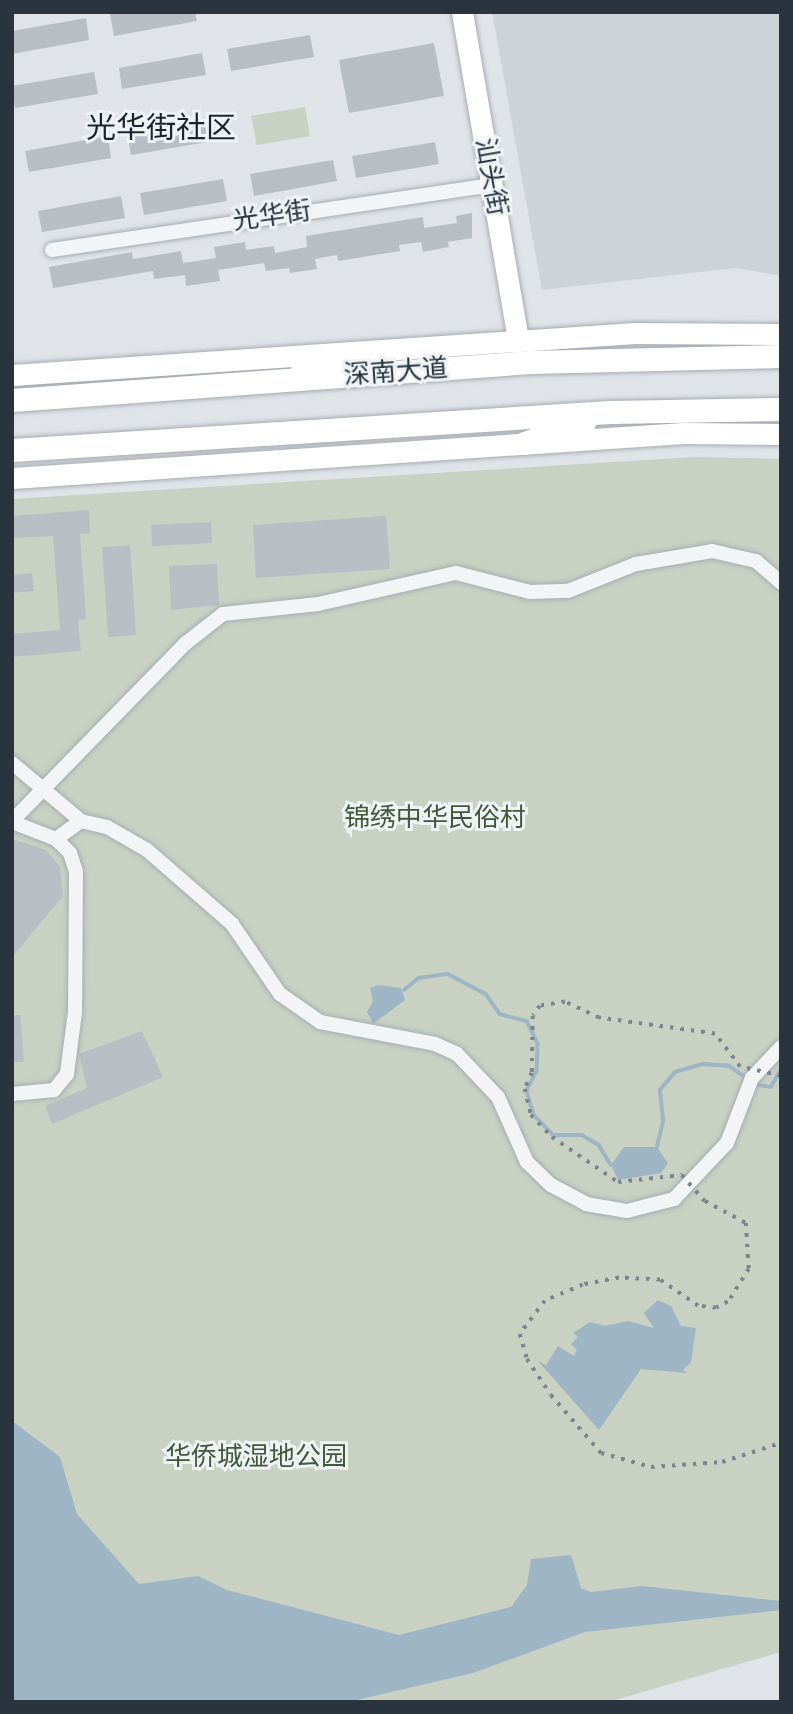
<!DOCTYPE html>
<meta charset="utf-8">
<style>
body{margin:0}
#map{position:relative;width:793px;height:1714px;overflow:hidden;background:#e0e4e8;font-family:Signika,"Noto Sans SC",sans-serif}
div>[style]{position:absolute}
.built>*{inset:0;background:#ced3da}
.green>*{inset:0;background:#c8d1c2}
.water>*{inset:0;background:#9eb5c5}
.stream>*{height:3.5px;margin:-1.75px;padding:0 1.75px;transform-origin:1.75px;border-radius:1.75px;background:#9eb5c5}
.building>*{inset:0;background:#b8bec4}
.roads{filter:drop-shadow(0 0 2px #a6acb2) drop-shadow(0 0 2px #a6acb2)}
.street>*{height:14px;margin:-7px;padding:0 7px;transform-origin:7px;border-radius:7px;background:#f3f4f6}
.secondary>*{height:21px;margin:-10.5px;padding:0 10.5px;transform-origin:10.5px;border-radius:10.5px;background:#fff}
.primary>*{height:23px;margin:-11.5px;padding:0 11.5px;transform-origin:11.5px;border-radius:11.5px;background:#fff}
.rail>*{height:3.5px;margin-top:-1.75px;transform-origin:0;background:repeating-linear-gradient(90deg,#7b8590 0 3.5px,transparent 0 10.5px)}
span{translate:-50% -50%;white-space:nowrap;text-align:center;line-height:1.15;-webkit-text-stroke:6px #eff3f6;paint-order:stroke}
.street-label{font-size:26px;color:#2a343e}
.park-label{font-size:26px;color:#425839}
.quarter-label{font-size:30px;color:#1c252f}
.frame{position:absolute;inset:0;border:14px solid #2a343e;pointer-events:none}
</style>
<div id="map">
<div class="built">
<i style="clip-path:polygon(492px 12px,781px 12px,781px 276px,736px 268px,542px 290px)"></i>
</div>
<div class="green">
<i style="clip-path:polygon(305px 107px,310px 136px,257px 145px,251px 116px)"></i>
<i style="clip-path:polygon(695px 457px,781px 459px,781px 1652px,608px 1702px,12px 1702px,12px 499px)"></i>
</div>
<div class="water">
<i style="clip-path:polygon(378px 985px,401px 988px,405px 1000px,373px 1024px,367px 1012px,373px 1001px,370px 988px)"></i>
<i style="clip-path:polygon(624px 1147px,657px 1147px,668px 1163px,661px 1173px,618px 1180px,611px 1165px)"></i>
<i style="clip-path:polygon(658px 1300px,671px 1306px,681px 1326px,696px 1328px,691px 1362px,683px 1370px,687px 1373px,641px 1369px,599px 1430px,538px 1361px,546px 1365px,558px 1346px,574px 1356px,577px 1350px,571px 1344px,578px 1337px,573px 1333px,590px 1322px,605px 1326px,628px 1321px,654px 1328px,644px 1313px)"></i>
<i style="clip-path:polygon(12px 1421px,60px 1457px,77px 1514px,139px 1584px,198px 1576px,227px 1590px,399px 1635px,511px 1607px,527px 1585px,531px 1559px,571px 1555px,581px 1588px,591px 1592px,642px 1586px,781px 1601px,781px 1610px,585px 1632px,473px 1673px,348px 1702px,12px 1702px)"></i>
</div>
<div class="stream">
<i style="left:404px;top:990px;width:19px;rotate:-39deg"></i>
<i style="left:419px;top:978px;width:29px;rotate:-8deg"></i>
<i style="left:448px;top:974px;width:43px;rotate:27.8deg"></i>
<i style="left:486px;top:994px;width:24px;rotate:55deg"></i>
<i style="left:500px;top:1014px;width:28px;rotate:15deg"></i>
<i style="left:527px;top:1021px;width:25px;rotate:64deg"></i>
<i style="left:538px;top:1044px;width:27px;rotate:92deg"></i>
<i style="left:537px;top:1071px;width:22px;rotate:117deg"></i>
<i style="left:527px;top:1091px;width:25px;rotate:74deg"></i>
<i style="left:534px;top:1115px;width:28px;rotate:46deg"></i>
<i style="left:553px;top:1135px;width:29px"></i>
<i style="left:582px;top:1135px;width:20px;rotate:30deg"></i>
<i style="left:599px;top:1145px;width:23px;rotate:59deg"></i>
<i style="left:753px;top:1084px;width:18px;rotate:9deg"></i>
<i style="left:771px;top:1087px;width:20px;rotate:-60deg"></i>
<i style="left:657px;top:1147px;width:28px;rotate:-77deg"></i>
<i style="left:663px;top:1120px;width:30px;rotate:-96deg"></i>
<i style="left:660px;top:1090px;width:23px;rotate:-50deg"></i>
<i style="left:675px;top:1072px;width:29px;rotate:-16deg"></i>
<i style="left:703px;top:1064px;width:26px;rotate:4deg"></i>
<i style="left:729px;top:1066px;width:23px;rotate:34deg"></i>
</div>
<div class="building">
<i style="clip-path:polygon(195px 12px,197px 21px,114px 36px,110px 14px)"></i>
<i style="clip-path:polygon(86px 18px,89px 40px,12px 54px,12px 31px)"></i>
<i style="clip-path:polygon(310px 35px,314px 57px,231px 71px,227px 49px)"></i>
<i style="clip-path:polygon(434px 43px,444px 96px,349px 113px,339px 60px)"></i>
<i style="clip-path:polygon(202px 53px,206px 75px,122px 89px,119px 68px)"></i>
<i style="clip-path:polygon(94px 72px,98px 94px,15px 108px,12px 86px)"></i>
<i style="clip-path:polygon(210px 119px,213px 141px,131px 155px,127px 133px)"></i>
<i style="clip-path:polygon(108px 136px,111px 158px,29px 172px,25px 151px)"></i>
<i style="clip-path:polygon(435px 142px,439px 164px,356px 178px,352px 156px)"></i>
<i style="clip-path:polygon(333px 160px,337px 181px,254px 196px,250px 174px)"></i>
<i style="clip-path:polygon(223px 179px,227px 201px,144px 215px,140px 193px)"></i>
<i style="clip-path:polygon(121px 196px,125px 218px,42px 232px,38px 211px)"></i>
<i style="clip-path:polygon(472px 213px,472px 238px,448px 242px,449px 247px,423px 252px,421px 242px,399px 245px,400px 251px,338px 261px,337px 255px,315px 259px,317px 269px,290px 273px,289px 268px,266px 271px,264px 263px,218px 270px,220px 281px,186px 286px,185px 275px,154px 279px,153px 271px,53px 288px,49px 267px,132px 252px,133px 259px,181px 251px,183px 263px,216px 258px,214px 247px,245px 242px,246px 250px,274px 246px,275px 253px,307px 247px,306px 236px,423px 217px,424px 228px,457px 223px,456px 216px)"></i>
<i style="clip-path:polygon(89px 510px,90px 533px,80px 534px,86px 619px,78px 620px,81px 651px,12px 657px,12px 634px,60px 630px,53px 536px,12px 538px,12px 516px)"></i>
<i style="clip-path:polygon(386px 516px,390px 569px,256px 578px,253px 525px)"></i>
<i style="clip-path:polygon(211px 522px,212px 543px,152px 546px,151px 525px)"></i>
<i style="clip-path:polygon(130px 545px,136px 635px,108px 637px,102px 547px)"></i>
<i style="clip-path:polygon(217px 564px,219px 605px,171px 610px,169px 566px)"></i>
<i style="clip-path:polygon(32px 573px,34px 591px,12px 593px,12px 575px)"></i>
<i style="clip-path:polygon(12px 839px,46px 850px,60px 867px,63px 896px,12px 957px)"></i>
<i style="clip-path:polygon(12px 1015px,20px 1015px,24px 1062px,12px 1062px)"></i>
<i style="clip-path:polygon(142px 1031px,163px 1077px,52px 1124px,45px 1106px,87px 1088px,79px 1054px)"></i>
</div>
<div class="roads">
<div class="street">
<i style="left:52px;top:250px;width:445px;rotate:-8.4deg"></i>
<i style="left:12px;top:763px;width:90px;rotate:40deg"></i>
<i style="left:12px;top:821px;width:249px;rotate:-45.7deg"></i>
<i style="left:186px;top:643px;width:47px;rotate:-38.1deg"></i>
<i style="left:223px;top:614px;width:96px;rotate:-6deg"></i>
<i style="left:318px;top:604px;width:141px;rotate:-12.7deg"></i>
<i style="left:456px;top:573px;width:76px;rotate:14.4deg"></i>
<i style="left:530px;top:592px;width:38px;rotate:-2deg"></i>
<i style="left:568px;top:591px;width:73px;rotate:-21.7deg"></i>
<i style="left:636px;top:564px;width:77px;rotate:-9.7deg"></i>
<i style="left:712px;top:551px;width:45px;rotate:12.8deg"></i>
<i style="left:756px;top:561px;width:33px;rotate:41deg"></i>
<i style="left:12px;top:822px;width:47px;rotate:21.1deg"></i>
<i style="left:56px;top:839px;width:20px;rotate:45deg"></i>
<i style="left:70px;top:853px;width:19px;rotate:72deg"></i>
<i style="left:76px;top:871px;width:141px;rotate:90.4deg"></i>
<i style="left:75px;top:1012px;width:63px;rotate:97.4deg"></i>
<i style="left:67px;top:1074px;width:21px;rotate:129deg"></i>
<i style="left:54px;top:1090px;width:42px;rotate:174.6deg"></i>
<i style="left:56px;top:839px;width:31px;rotate:-36deg"></i>
<i style="left:81px;top:821px;width:27px;rotate:13deg"></i>
<i style="left:107px;top:827px;width:46px;rotate:29.9deg"></i>
<i style="left:147px;top:850px;width:113px;rotate:41deg"></i>
<i style="left:232px;top:924px;width:85px;rotate:55.6deg"></i>
<i style="left:280px;top:994px;width:49px;rotate:35deg"></i>
<i style="left:320px;top:1022px;width:117px;rotate:10.8deg"></i>
<i style="left:435px;top:1044px;width:24px;rotate:24deg"></i>
<i style="left:457px;top:1054px;width:59px;rotate:46.4deg"></i>
<i style="left:498px;top:1097px;width:71px;rotate:66deg"></i>
<i style="left:527px;top:1162px;width:33px;rotate:44deg"></i>
<i style="left:551px;top:1185px;width:40px;rotate:28deg"></i>
<i style="left:586px;top:1204px;width:42px;rotate:9.7deg"></i>
<i style="left:627px;top:1211px;width:49px;rotate:-14.3deg"></i>
<i style="left:674px;top:1199px;width:77px;rotate:-46.6deg"></i>
<i style="left:727px;top:1143px;width:70px;rotate:-69deg"></i>
<i style="left:752px;top:1078px;width:42px;rotate:-46.9deg"></i>
</div>
<div class="secondary">
<i style="left:462px;top:12px;width:334px;rotate:80.3deg"></i>
<i style="left:12px;top:375px;width:624px;rotate:-3.86deg"></i>
<i style="left:635px;top:333px;width:146px;rotate:0.4deg"></i>
<i style="left:12px;top:478px;width:673px;rotate:-3.84deg"></i>
<i style="left:683px;top:433px;width:98px;rotate:0.6deg"></i>
</div>
<div class="primary">
<i style="left:302px;top:371px;width:60px;rotate:-17.5deg"></i>
<i style="left:12px;top:400px;width:520px;rotate:-4.19deg"></i>
<i style="left:531px;top:362px;width:250px;rotate:-1.4deg"></i>
<i style="left:524px;top:443px;width:64px;rotate:-19.3deg"></i>
<i style="left:12px;top:450px;width:599px;rotate:-3.64deg"></i>
<i style="left:610px;top:412px;width:171px;rotate:-1deg"></i>
</div>
</div>
<div class="rail">
<i style="left:781px;top:1076px;width:42px;rotate:-167.6deg"></i>
<i style="left:740px;top:1067px;width:41px;rotate:-127.1deg"></i>
<i style="left:715px;top:1034px;width:117px;rotate:-172.1deg"></i>
<i style="left:599px;top:1018px;width:38px;rotate:-155deg"></i>
<i style="left:565px;top:1002px;width:25px;rotate:171deg"></i>
<i style="left:540px;top:1006px;width:12px;rotate:125deg"></i>
<i style="left:533px;top:1016px;width:57px;rotate:91deg"></i>
<i style="left:532px;top:1073px;width:17px;rotate:114deg"></i>
<i style="left:525px;top:1089px;width:27px;rotate:77deg"></i>
<i style="left:531px;top:1115px;width:30px;rotate:46deg"></i>
<i style="left:552px;top:1137px;width:80px;rotate:34.3deg"></i>
<i style="left:618px;top:1182px;width:64px;rotate:-6.2deg"></i>
<i style="left:682px;top:1175px;width:35px;rotate:49deg"></i>
<i style="left:705px;top:1201px;width:47px;rotate:28.2deg"></i>
<i style="left:746px;top:1223px;width:46px;rotate:86.3deg"></i>
<i style="left:749px;top:1269px;width:39px;rotate:122deg"></i>
<i style="left:728px;top:1302px;width:13px;rotate:153deg"></i>
<i style="left:716px;top:1308px;width:18px;rotate:-174deg"></i>
<i style="left:698px;top:1306px;width:46px;rotate:-145.6deg"></i>
<i style="left:660px;top:1280px;width:41px;rotate:-177.2deg"></i>
<i style="left:619px;top:1278px;width:37px;rotate:169deg"></i>
<i style="left:583px;top:1285px;width:41px;rotate:157.2deg"></i>
<i style="left:545px;top:1301px;width:41px;rotate:127.1deg"></i>
<i style="left:520px;top:1334px;width:26px;rotate:74deg"></i>
<i style="left:527px;top:1359px;width:43px;rotate:56.3deg"></i>
<i style="left:551px;top:1395px;width:77px;rotate:49.2deg"></i>
<i style="left:601px;top:1453px;width:52px;rotate:15.6deg"></i>
<i style="left:651px;top:1467px;width:71px;rotate:-4deg"></i>
<i style="left:722px;top:1462px;width:62px;rotate:-17.9deg"></i>
</div>
<div class="street-label">
<span style="left:490px;top:177px;rotate:80deg">汕头街</span>
<span style="left:272px;top:217px;rotate:-8deg">光华街</span>
<span style="left:396px;top:373px;rotate:-4deg">深南大道</span>
</div>
<div class="park-label">
<span style="left:435px;top:819px">锦绣中华民俗村</span>
<span style="left:256px;top:1458px">华侨城湿地公园</span>
</div>
<div class="quarter-label">
<span style="left:161px;top:129px">光华街社区</span>
</div>
<div class="frame"></div>
</div>
